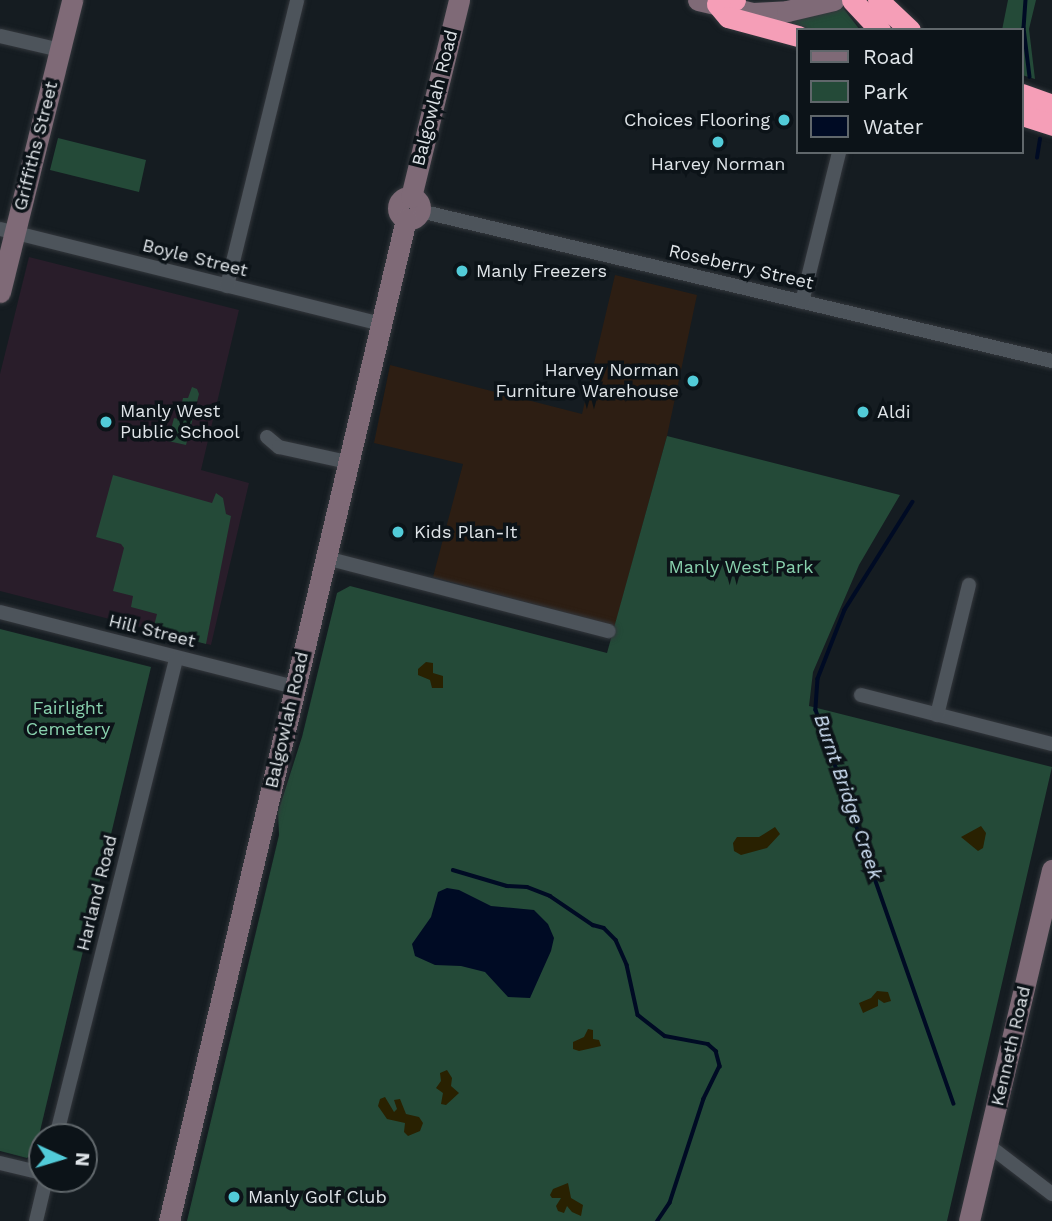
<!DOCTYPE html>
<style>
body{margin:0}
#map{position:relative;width:1052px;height:1221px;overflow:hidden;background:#151c21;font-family:"Work Sans",sans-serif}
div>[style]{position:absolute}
.industrial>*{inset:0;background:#2d1e13}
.education>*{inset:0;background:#291d2a}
.green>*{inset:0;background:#244a38}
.sand>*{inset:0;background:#292101}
.water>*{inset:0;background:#000b24}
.stream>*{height:3.5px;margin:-1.75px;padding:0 1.75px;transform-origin:1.75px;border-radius:1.75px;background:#000b24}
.roads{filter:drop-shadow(0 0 2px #33373c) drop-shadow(0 0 2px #33373c)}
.street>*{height:14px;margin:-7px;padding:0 7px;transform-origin:7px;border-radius:7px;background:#4d545b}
.secondary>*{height:21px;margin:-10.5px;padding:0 10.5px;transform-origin:10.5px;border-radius:10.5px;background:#7f6a77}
.secondary>.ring{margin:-10.5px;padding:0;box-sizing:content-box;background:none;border:21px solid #7f6a77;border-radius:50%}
.highway>*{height:21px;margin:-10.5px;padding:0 10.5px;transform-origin:10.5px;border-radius:10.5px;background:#f59eb7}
.dots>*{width:19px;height:19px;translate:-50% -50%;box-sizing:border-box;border:4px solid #0c1318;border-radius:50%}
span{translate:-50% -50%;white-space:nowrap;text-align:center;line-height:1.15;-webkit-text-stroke:7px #0c1318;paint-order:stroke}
.street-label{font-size:18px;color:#dfe4e8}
.poi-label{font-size:18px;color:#dfe4e8}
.right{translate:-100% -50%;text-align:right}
.left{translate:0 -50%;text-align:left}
.park-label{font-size:18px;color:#89d2ae}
.water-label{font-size:19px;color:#d3e5fa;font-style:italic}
.legend{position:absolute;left:796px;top:28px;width:228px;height:126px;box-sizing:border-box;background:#0c1318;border:2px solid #60676b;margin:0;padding:9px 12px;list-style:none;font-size:21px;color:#dfe4e8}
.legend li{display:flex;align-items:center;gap:14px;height:35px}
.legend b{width:35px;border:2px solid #60676b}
.north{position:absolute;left:28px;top:1123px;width:70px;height:70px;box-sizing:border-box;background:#0c1318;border:2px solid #60676b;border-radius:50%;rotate:94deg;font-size:19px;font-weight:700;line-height:28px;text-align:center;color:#dfe4e8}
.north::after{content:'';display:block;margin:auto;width:24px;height:32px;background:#52cbd8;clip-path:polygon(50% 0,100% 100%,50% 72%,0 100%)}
</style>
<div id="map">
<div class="industrial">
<i style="clip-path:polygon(615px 275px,697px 295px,667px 436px,615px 626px,433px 577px,463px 464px,374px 443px,390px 365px,582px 414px)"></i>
</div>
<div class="education">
<i style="clip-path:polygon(29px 257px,239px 310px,201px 470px,249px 483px,211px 645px,0 591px,0 374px)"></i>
</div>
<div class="green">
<i style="clip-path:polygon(1008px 0,1036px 0,1029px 29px,1035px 79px,1022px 75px,1022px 30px,1002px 30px)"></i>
<i style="clip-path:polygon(840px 4px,860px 30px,800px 30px,775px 18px)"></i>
<i style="clip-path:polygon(58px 138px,146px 160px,139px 192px,50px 170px)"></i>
<i style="clip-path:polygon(192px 387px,197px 389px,199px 394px,186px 445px,168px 441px,174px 418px,178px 419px,183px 398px,188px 398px)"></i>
<i style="clip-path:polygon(667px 436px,900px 495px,859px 565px,813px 672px,809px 706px,1052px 767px,947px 1221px,187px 1221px,279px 835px,278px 812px,302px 737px,337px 593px,350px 586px,607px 653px)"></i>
<i style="clip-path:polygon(113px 475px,212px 503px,216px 493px,223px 498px,226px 514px,231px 516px,206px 644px,153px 630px,157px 614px,131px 607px,133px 596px,113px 591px,124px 548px,121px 544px,96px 537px)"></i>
<i style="clip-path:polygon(0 629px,151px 667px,35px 1152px,27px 1158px,0 1151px)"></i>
</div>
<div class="sand">
<i style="clip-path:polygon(426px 662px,433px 663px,433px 673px,443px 676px,443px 688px,432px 688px,430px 680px,418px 675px,418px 669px)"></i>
<i style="clip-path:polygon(981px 826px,986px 833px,983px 848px,978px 851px,961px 837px)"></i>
<i style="clip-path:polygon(775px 827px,780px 834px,767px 848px,741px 855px,734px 851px,733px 843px,737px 837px,759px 837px)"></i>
<i style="clip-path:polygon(877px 991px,888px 992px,891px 1001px,884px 1003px,878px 999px,878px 1006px,863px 1013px,859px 1003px,871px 998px)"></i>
<i style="clip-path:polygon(588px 1029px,593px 1030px,593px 1039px,599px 1040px,601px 1046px,579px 1051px,573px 1049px,573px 1042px,584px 1037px)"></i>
<i style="clip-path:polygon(447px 1070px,452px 1078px,451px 1086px,459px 1093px,446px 1105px,441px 1104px,443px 1093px,436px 1088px,441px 1081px,440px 1073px)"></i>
<i style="clip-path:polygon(385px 1097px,394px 1112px,397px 1109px,394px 1100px,400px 1099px,406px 1114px,419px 1117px,423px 1123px,420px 1131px,408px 1136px,404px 1132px,405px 1123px,387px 1119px,378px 1106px,380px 1099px)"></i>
<i style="clip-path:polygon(568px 1183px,571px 1198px,583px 1205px,581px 1216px,572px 1212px,567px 1206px,564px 1213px,558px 1211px,556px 1206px,561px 1198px,552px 1198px,550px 1195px,553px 1189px)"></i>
</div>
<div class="water">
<i style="clip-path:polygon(447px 888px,459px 890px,491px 906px,534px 910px,548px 924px,554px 938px,551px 951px,530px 998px,508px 997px,485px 972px,461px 966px,435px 965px,415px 956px,412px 944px,431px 917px,438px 892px)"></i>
</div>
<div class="stream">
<i style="left:1026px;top:0;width:28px;rotate:94deg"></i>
<i style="left:1024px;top:28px;width:49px;rotate:83deg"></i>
<i style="left:1037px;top:158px;width:19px;rotate:-81deg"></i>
<i style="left:913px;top:502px;width:128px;rotate:122.2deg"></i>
<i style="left:845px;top:610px;width:74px;rotate:111.4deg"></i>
<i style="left:818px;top:679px;width:31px;rotate:94deg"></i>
<i style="left:816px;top:710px;width:417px;rotate:70.7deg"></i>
<i style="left:453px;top:870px;width:56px;rotate:16.5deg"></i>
<i style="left:507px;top:886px;width:20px;rotate:3deg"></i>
<i style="left:527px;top:887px;width:25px;rotate:21deg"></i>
<i style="left:550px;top:896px;width:52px;rotate:34deg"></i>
<i style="left:593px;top:925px;width:11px;rotate:15deg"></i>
<i style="left:604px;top:928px;width:17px;rotate:45deg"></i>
<i style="left:616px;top:940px;width:27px;rotate:66deg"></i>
<i style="left:627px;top:965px;width:51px;rotate:77.6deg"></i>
<i style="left:638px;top:1015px;width:34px;rotate:38deg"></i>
<i style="left:665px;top:1036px;width:44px;rotate:10.5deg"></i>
<i style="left:708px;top:1044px;width:11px;rotate:41deg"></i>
<i style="left:716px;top:1051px;width:16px;rotate:75deg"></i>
<i style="left:720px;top:1066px;width:37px;rotate:116deg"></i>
<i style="left:704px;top:1099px;width:109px;rotate:108.1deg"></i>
<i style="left:670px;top:1203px;width:22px;rotate:124deg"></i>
</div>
<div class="roads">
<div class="street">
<i style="left:0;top:36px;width:62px;rotate:13.1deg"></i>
<i style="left:420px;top:211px;width:650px;rotate:13.35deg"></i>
<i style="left:0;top:229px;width:392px;rotate:14deg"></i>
<i style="left:227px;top:286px;width:294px;rotate:-76.2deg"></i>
<i style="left:802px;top:302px;width:154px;rotate:-76.1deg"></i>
<i style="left:267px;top:437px;width:16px;rotate:40deg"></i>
<i style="left:279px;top:447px;width:70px;rotate:12.4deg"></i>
<i style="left:326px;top:558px;width:292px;rotate:14.5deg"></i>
<i style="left:0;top:612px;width:304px;rotate:14.3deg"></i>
<i style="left:861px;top:695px;width:197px;rotate:14.4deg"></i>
<i style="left:937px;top:715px;width:134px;rotate:-76.2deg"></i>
<i style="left:56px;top:1137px;width:494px;rotate:-75.9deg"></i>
<i style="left:988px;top:1145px;width:81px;rotate:37.4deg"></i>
<i style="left:0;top:1163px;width:43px;rotate:13.4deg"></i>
<i style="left:36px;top:1221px;width:43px;rotate:-76.6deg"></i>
</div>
<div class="secondary">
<i style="left:698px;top:0;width:57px;rotate:13.3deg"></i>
<i style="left:753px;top:13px;width:34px;rotate:-3deg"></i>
<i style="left:787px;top:11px;width:48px;rotate:-13.2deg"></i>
<i class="ring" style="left:398px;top:197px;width:1px;height:1px"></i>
<i style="left:411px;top:197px;width:203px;rotate:-76.3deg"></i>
<i style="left:0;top:292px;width:301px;rotate:-76.1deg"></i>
<i style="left:169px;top:1221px;width:1030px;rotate:-76.69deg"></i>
<i style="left:969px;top:1221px;width:361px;rotate:-76.7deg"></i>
</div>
<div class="highway">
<i style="left:735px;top:0;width:18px;rotate:167deg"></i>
<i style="left:717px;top:4px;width:17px;rotate:50deg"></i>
<i style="left:728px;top:17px;width:73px;rotate:15.2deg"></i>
<i style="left:852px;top:0;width:41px;rotate:47deg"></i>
<i style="left:878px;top:0;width:44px;rotate:43.2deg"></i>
<i style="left:1022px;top:94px;width:32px;rotate:20deg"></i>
<i style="left:1022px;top:115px;width:32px;rotate:18deg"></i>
</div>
</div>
<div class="dots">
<i style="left:784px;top:120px;background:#52cbd8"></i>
<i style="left:718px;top:142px;background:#52cbd8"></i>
<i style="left:462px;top:271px;background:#52cbd8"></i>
<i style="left:693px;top:381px;background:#52cbd8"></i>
<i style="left:863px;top:412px;background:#52cbd8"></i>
<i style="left:106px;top:422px;background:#52cbd8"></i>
<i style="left:398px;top:532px;background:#52cbd8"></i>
<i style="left:234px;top:1197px;background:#52cbd8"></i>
</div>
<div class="street-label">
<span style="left:435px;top:98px;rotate:-76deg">Balgowlah Road</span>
<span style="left:36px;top:146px;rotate:-76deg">Griffiths Street</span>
<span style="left:195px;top:258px;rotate:14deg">Boyle Street</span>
<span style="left:741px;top:267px;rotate:13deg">Roseberry Street</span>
<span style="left:152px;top:631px;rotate:14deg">Hill Street</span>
<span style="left:287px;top:720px;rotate:-77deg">Balgowlah Road</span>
<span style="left:97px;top:893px;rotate:-76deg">Harland Road</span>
<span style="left:1011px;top:1046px;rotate:-77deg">Kenneth Road</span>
</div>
<div class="poi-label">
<span class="right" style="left:770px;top:120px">Choices Flooring</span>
<span style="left:718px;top:164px">Harvey Norman</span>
<span class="left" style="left:476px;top:271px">Manly Freezers</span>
<span class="right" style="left:679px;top:381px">Harvey Norman<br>Furniture Warehouse</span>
<span class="left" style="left:120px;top:422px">Manly West<br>Public School</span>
<span class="left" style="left:877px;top:412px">Aldi</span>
<span class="left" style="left:414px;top:532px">Kids Plan-It</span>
<span class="left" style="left:248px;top:1197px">Manly Golf Club</span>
</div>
<div class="park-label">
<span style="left:741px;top:567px">Manly West Park</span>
<span style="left:68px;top:719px">Fairlight<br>Cemetery</span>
</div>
<div class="water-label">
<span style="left:848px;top:797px;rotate:71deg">Burnt Bridge Creek</span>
</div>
<ul class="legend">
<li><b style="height:9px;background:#7f6a77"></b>Road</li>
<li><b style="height:19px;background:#244a38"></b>Park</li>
<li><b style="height:19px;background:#000b24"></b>Water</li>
</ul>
<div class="north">N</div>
</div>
